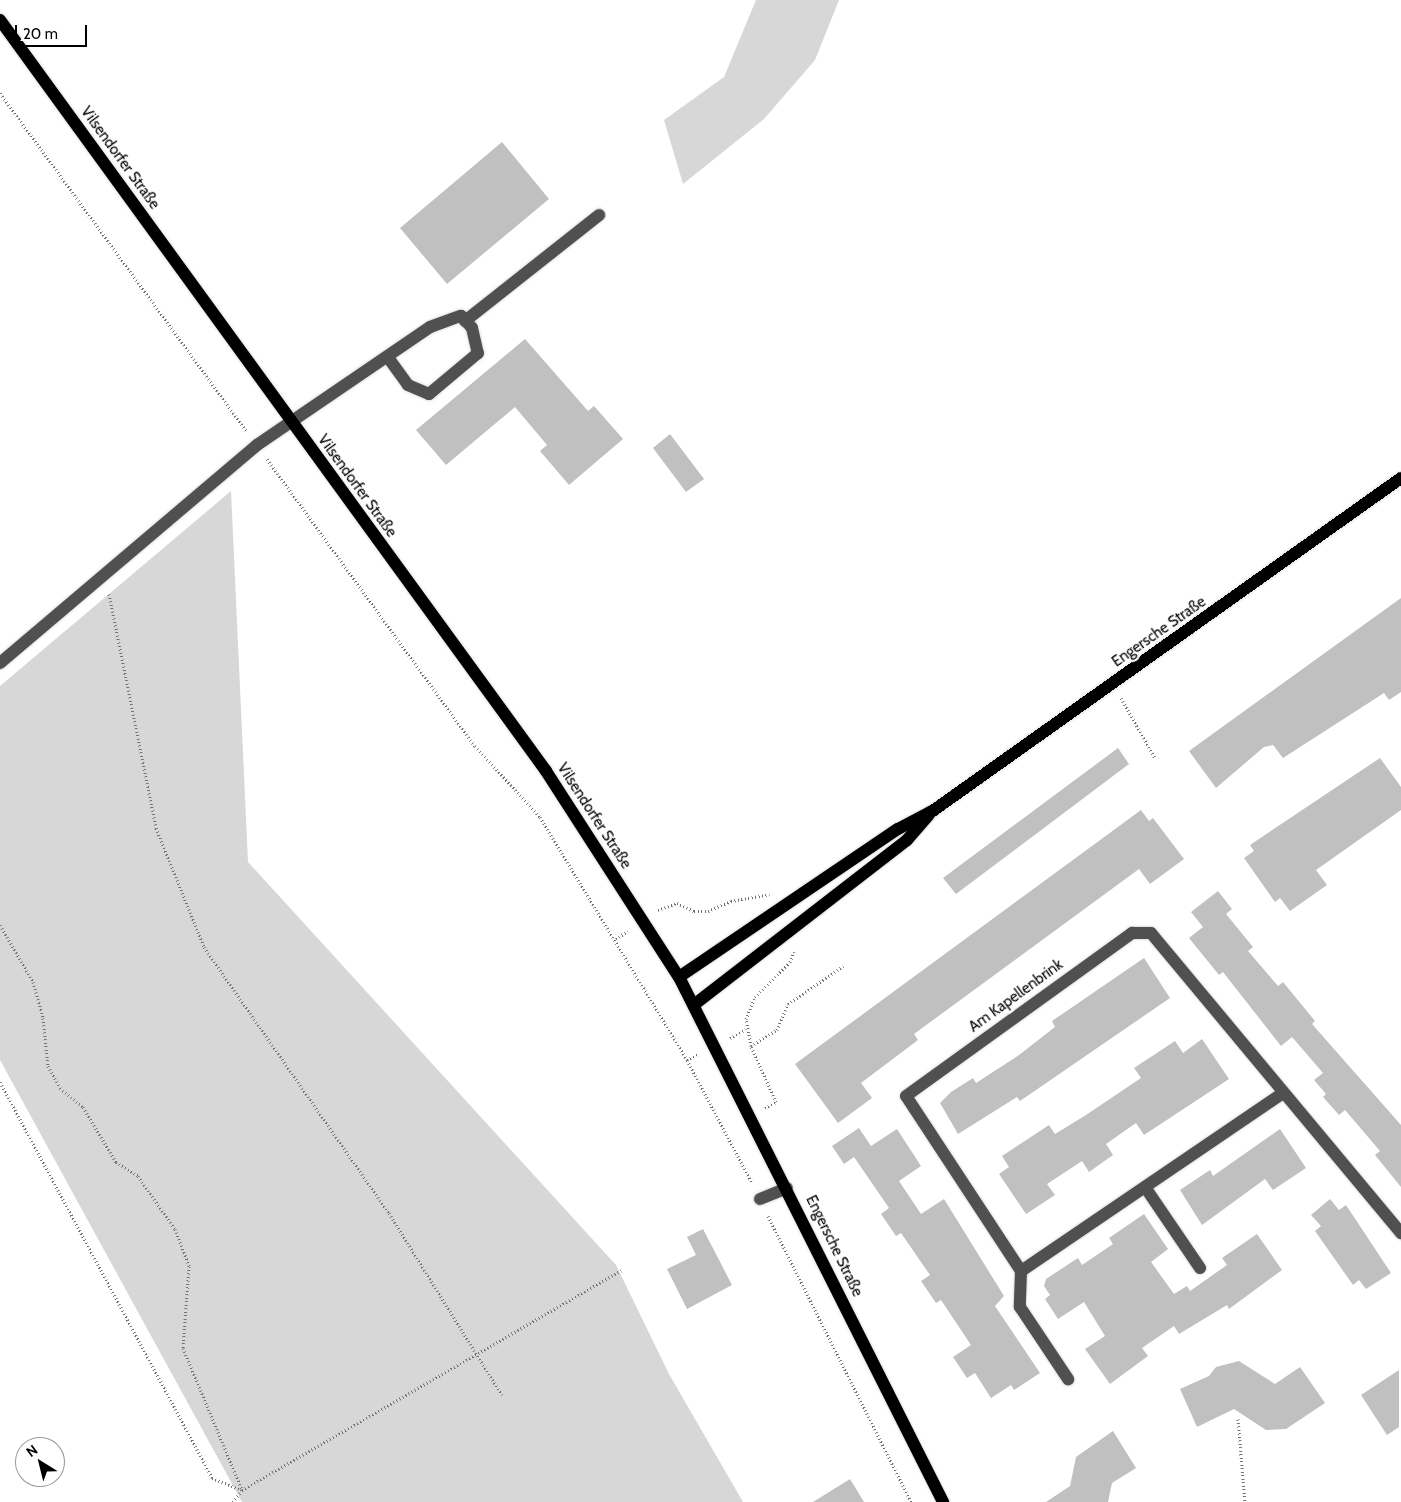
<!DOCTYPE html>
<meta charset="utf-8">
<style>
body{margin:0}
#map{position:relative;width:1401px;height:1502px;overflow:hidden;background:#fff;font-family:Cabin,sans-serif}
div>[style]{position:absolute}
.green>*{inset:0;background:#d7d7d7}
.building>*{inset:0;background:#c0c0c0}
.path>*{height:3px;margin-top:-1.5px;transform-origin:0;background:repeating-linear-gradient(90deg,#727272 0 1px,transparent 0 3.5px)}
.roads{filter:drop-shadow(0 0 1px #dbdbdb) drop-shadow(0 0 1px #dbdbdb)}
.minor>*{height:12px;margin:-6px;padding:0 6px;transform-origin:6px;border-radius:6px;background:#505050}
.major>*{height:12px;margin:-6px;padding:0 6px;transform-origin:6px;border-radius:6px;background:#000}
span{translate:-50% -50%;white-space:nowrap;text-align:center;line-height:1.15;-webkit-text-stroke:4.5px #fff;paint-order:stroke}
.street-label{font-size:15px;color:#000}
.north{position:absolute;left:15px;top:1437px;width:50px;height:50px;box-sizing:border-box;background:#fff;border:1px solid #999;border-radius:50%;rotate:324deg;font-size:14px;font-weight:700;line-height:20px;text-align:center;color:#000}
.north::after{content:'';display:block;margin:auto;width:18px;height:22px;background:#000;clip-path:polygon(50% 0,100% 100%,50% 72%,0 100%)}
.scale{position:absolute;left:15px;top:25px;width:72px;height:22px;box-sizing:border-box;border:2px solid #000;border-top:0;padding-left:6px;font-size:15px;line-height:18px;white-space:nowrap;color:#000;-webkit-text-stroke:4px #fff;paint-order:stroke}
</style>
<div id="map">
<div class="green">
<i style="clip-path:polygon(756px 0,839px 0,815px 60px,764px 119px,683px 184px,664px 120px,724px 77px)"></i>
<i style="clip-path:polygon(231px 491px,248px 862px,616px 1265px,669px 1374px,743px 1502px,242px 1502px,0 1060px,0 686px)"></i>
</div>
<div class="building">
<i style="clip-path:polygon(502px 142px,549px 199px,447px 284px,400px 228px)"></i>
<i style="clip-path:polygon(525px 339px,588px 411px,594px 406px,623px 439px,569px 485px,540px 451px,547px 445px,515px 407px,446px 465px,416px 430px)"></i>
<i style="clip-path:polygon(670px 434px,704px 479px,686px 492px,653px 448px)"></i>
<i style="clip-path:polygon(1401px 598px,1401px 692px,1389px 700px,1384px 693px,1283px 758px,1273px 745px,1264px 747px,1216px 788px,1189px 751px)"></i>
<i style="clip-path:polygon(1118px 748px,1129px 764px,956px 894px,943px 878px)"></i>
<i style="clip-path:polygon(1380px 758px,1401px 787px,1401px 810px,1316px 870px,1327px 885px,1290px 911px,1280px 898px,1275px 902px,1244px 858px,1254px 851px,1250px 845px)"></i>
<i style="clip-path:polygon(1141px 810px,1149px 821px,1153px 818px,1184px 859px,1150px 884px,1139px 869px,914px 1034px,918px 1040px,861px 1083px,872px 1098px,838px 1123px,795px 1064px)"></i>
<i style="clip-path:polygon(1218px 891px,1232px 909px,1226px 914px,1253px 947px,1248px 951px,1278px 986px,1283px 982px,1315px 1021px,1312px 1024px,1401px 1125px,1401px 1187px,1375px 1155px,1380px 1151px,1345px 1110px,1339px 1115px,1323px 1097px,1326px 1094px,1314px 1080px,1323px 1073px,1292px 1037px,1281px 1046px,1223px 972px,1219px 975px,1189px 938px,1203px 927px,1191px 912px)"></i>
<i style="clip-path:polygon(1144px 958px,1170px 998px,1020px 1101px,1017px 1097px,958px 1134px,940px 1103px,951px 1092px,973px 1078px,976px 1083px,1019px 1055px,1055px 1027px,1052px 1021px)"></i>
<i style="clip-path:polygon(1202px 1039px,1229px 1079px,1144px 1135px,1136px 1123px,1106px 1144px,1113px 1155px,1089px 1172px,1082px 1161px,1047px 1184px,1055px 1195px,1026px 1214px,999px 1174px,1009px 1167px,1002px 1156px,1049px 1125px,1055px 1134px,1086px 1115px,1141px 1078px,1134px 1068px,1175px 1041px,1183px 1053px)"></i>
<i style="clip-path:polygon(859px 1128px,871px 1146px,897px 1129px,921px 1166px,899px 1181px,921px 1214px,944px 1199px,1004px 1296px,995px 1306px,1040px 1373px,1014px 1390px,1011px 1385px,991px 1398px,975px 1373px,967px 1378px,953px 1357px,971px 1345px,941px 1300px,936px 1303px,921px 1281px,930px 1275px,901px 1233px,896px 1236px,881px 1214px,889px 1208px,854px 1157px,844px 1164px,832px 1146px)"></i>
<i style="clip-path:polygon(1280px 1129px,1306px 1168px,1273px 1190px,1265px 1179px,1202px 1225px,1180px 1190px,1210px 1170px,1213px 1176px)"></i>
<i style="clip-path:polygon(1330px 1199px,1339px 1210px,1346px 1205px,1391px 1273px,1366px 1289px,1359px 1280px,1353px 1285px,1315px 1231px,1321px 1226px,1311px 1215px)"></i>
<i style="clip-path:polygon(1144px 1214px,1168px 1249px,1151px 1262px,1174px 1294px,1187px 1286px,1190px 1291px,1227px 1265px,1222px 1258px,1257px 1234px,1282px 1270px,1229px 1309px,1227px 1305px,1179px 1334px,1174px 1326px,1142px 1348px,1148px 1356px,1110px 1384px,1085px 1349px,1105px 1336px,1084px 1302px,1058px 1319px,1045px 1299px,1050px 1295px,1044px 1286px,1046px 1279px,1078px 1258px,1082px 1265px,1113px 1244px,1109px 1238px)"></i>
<i style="clip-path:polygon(703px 1229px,732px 1285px,687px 1309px,667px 1269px,696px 1255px,687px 1237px)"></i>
<i style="clip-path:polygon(1239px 1361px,1275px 1384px,1300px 1367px,1325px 1403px,1286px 1429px,1266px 1430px,1234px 1409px,1197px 1427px,1180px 1389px,1209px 1376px,1216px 1367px)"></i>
<i style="clip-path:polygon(1399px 1370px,1399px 1427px,1387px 1435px,1361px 1395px)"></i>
<i style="clip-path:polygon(1113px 1431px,1136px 1468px,1112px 1483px,1108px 1502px,1046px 1502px,1070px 1486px,1076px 1457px)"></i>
<i style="clip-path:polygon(850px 1479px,864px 1502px,813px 1502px)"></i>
</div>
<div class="path">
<i style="left:0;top:93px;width:419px;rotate:53.9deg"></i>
<i style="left:267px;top:459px;width:354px;rotate:54.1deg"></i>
<i style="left:475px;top:746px;width:96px;rotate:47.5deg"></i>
<i style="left:540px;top:817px;width:284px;rotate:58.8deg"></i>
<i style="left:687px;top:1060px;width:139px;rotate:62.1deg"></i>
<i style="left:109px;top:594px;width:239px;rotate:78.6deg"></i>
<i style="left:156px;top:828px;width:128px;rotate:68deg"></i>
<i style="left:204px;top:947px;width:324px;rotate:55.2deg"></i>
<i style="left:389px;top:1213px;width:214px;rotate:58.2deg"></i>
<i style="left:1121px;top:698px;width:69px;rotate:60.5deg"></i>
<i style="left:658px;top:910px;width:20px;rotate:-20deg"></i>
<i style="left:677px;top:903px;width:19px;rotate:25deg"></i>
<i style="left:694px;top:911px;width:14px"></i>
<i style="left:708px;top:911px;width:25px;rotate:-23deg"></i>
<i style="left:731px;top:901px;width:39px;rotate:-10deg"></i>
<i style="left:0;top:925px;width:66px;rotate:59.9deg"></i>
<i style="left:33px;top:982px;width:37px;rotate:74deg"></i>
<i style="left:43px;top:1018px;width:48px;rotate:84.1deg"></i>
<i style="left:48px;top:1066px;width:25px;rotate:61deg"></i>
<i style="left:60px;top:1088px;width:30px;rotate:40deg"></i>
<i style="left:83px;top:1107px;width:64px;rotate:59deg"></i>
<i style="left:116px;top:1162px;width:26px;rotate:32deg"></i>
<i style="left:138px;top:1176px;width:65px;rotate:55.1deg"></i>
<i style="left:175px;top:1229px;width:40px;rotate:69deg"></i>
<i style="left:189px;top:1266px;width:82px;rotate:94.2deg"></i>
<i style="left:183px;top:1348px;width:154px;rotate:67.4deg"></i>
<i style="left:616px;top:939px;width:14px;rotate:-34deg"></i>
<i style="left:730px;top:1038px;width:18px;rotate:-29deg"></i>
<i style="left:751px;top:1046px;width:31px;rotate:-32deg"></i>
<i style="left:777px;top:1030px;width:28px;rotate:-67deg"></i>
<i style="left:788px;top:1004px;width:67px;rotate:-34.6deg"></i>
<i style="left:687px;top:1060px;width:13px;rotate:-29deg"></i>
<i style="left:0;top:1082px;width:449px;rotate:61.8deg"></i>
<i style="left:212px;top:1478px;width:31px;rotate:22deg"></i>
<i style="left:765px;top:1108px;width:13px;rotate:-29deg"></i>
<i style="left:776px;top:1102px;width:61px;rotate:-114.1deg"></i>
<i style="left:751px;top:1046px;width:27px;rotate:-100deg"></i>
<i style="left:746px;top:1019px;width:24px;rotate:-68deg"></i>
<i style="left:755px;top:997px;width:49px;rotate:-45deg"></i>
<i style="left:790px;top:962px;width:11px;rotate:-68deg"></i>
<i style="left:768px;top:1216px;width:320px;rotate:63.4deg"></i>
<i style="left:1238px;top:1419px;width:83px;rotate:85.2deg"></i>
<i style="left:233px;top:1502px;width:15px;rotate:-53deg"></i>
<i style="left:242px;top:1490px;width:438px;rotate:-30.1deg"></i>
</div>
<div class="roads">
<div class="minor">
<i style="left:465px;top:321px;width:171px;rotate:-38.3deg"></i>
<i style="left:0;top:663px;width:337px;rotate:-40.3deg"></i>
<i style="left:257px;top:445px;width:209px;rotate:-34.3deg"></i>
<i style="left:430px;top:327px;width:33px;rotate:-20deg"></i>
<i style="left:461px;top:316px;width:16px;rotate:47deg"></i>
<i style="left:472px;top:328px;width:26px;rotate:77deg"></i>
<i style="left:478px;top:353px;width:64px;rotate:140.1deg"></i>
<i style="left:429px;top:394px;width:23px;rotate:-157deg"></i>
<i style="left:408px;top:385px;width:34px;rotate:-126deg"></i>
<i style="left:1283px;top:1093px;width:317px;rotate:145.8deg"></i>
<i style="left:1021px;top:1271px;width:209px;rotate:-123.3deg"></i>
<i style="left:906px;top:1096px;width:279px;rotate:-35.8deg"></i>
<i style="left:1132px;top:933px;width:19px"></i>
<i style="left:1151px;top:933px;width:391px;rotate:50.2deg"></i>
<i style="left:1145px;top:1187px;width:98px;rotate:55.8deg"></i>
<i style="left:760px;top:1199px;width:29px;rotate:-22deg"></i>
<i style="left:1021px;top:1271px;width:36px;rotate:92deg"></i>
<i style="left:1020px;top:1307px;width:87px;rotate:56.3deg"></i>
</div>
<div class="major">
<i style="left:0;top:20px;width:929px;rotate:53.98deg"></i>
<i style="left:546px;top:771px;width:245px;rotate:57.2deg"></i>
<i style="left:679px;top:977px;width:588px;rotate:63.3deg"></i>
<i style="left:679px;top:977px;width:264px;rotate:-34.1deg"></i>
<i style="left:898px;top:829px;width:41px;rotate:-27.8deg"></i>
<i style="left:934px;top:810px;width:573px;rotate:-35.41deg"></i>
<i style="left:695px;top:1004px;width:268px;rotate:-37.7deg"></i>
<i style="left:907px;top:840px;width:33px;rotate:-49deg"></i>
</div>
</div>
<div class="street-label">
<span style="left:120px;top:158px;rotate:54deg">Vilsendorfer Straße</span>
<span style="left:357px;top:486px;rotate:54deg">Vilsendorfer Straße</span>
<span style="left:1159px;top:632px;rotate:-35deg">Engersche Straße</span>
<span style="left:594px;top:816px;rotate:57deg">Vilsendorfer Straße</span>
<span style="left:1016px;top:996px;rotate:-36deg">Am Kapellenbrink</span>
<span style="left:834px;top:1246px;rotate:64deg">Engersche Straße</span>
</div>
<div class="north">N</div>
<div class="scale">20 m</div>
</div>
